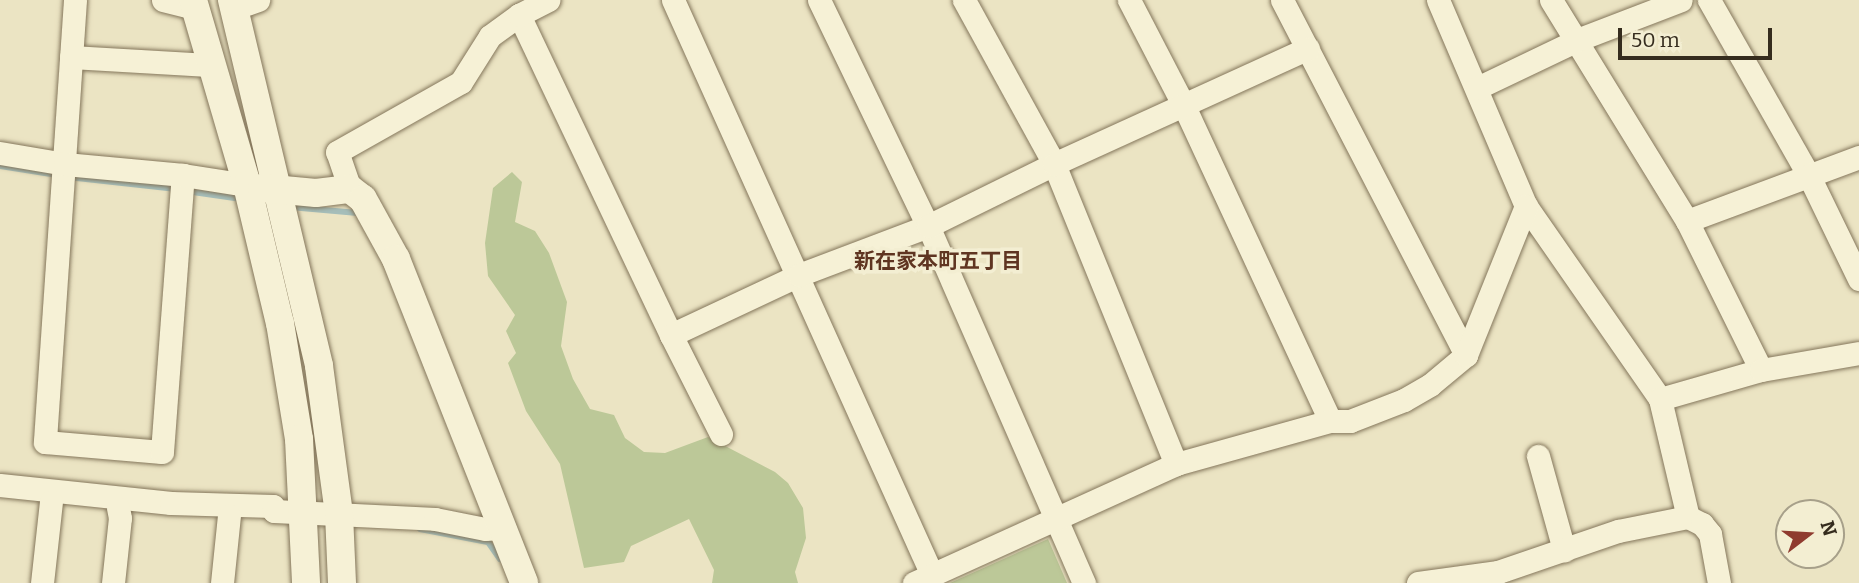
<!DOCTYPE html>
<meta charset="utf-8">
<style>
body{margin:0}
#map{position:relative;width:1859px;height:583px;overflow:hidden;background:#ebe4c3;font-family:Bitter,"Noto Sans JP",serif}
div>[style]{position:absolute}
.green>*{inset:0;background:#bcc898}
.stream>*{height:6px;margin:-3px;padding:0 3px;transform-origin:3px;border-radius:3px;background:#a5beba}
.roads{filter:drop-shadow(0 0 2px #84765b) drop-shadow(0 0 2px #84765b)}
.minor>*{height:23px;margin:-11.5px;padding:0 11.5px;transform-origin:11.5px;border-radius:11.5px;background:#f6f1d6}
.tertiary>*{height:28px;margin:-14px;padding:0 14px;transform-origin:14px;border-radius:14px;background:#f6f1d6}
span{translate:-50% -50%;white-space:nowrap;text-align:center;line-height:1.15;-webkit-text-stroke:7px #f3eed2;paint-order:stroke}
.neighbourhood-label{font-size:21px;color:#5f3521;font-weight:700}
.north{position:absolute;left:1775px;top:499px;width:70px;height:70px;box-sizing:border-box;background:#f3eed2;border:2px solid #a7a08a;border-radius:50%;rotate:73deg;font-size:19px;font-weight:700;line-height:28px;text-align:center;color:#352c1e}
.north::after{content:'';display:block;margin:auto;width:24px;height:32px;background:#8f3b2f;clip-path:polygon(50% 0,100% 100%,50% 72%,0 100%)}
.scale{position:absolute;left:1618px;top:28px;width:154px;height:32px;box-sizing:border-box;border:4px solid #352c1e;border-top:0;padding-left:9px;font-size:21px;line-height:24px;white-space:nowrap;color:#352c1e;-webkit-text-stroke:5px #f3eed2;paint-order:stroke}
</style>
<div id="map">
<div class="green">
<i style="clip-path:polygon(512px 172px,522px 182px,515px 222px,535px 231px,549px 253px,567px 302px,561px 346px,573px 379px,590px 409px,614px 415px,625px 438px,644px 452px,665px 453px,708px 437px,775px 472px,788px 483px,803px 508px,806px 538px,795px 572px,798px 583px,712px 583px,714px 570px,689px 519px,631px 546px,624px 562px,584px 568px,560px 464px,526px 411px,508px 363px,516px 353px,506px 331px,515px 315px,488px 276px,485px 243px,493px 188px)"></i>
<i style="clip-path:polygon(1048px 539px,1067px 583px,950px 583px)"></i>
</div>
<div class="stream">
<i style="left:0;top:166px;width:58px;rotate:9deg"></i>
<i style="left:68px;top:177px;width:109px;rotate:6.3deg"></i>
<i style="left:186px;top:191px;width:56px;rotate:8.3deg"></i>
<i style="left:290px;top:207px;width:68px;rotate:5deg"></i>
<i style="left:420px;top:529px;width:69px;rotate:10.8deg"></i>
<i style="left:488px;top:542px;width:21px;rotate:55deg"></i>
</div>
<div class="roads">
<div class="minor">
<i style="left:75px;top:0;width:443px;rotate:93.9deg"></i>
<i style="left:45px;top:442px;width:117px;rotate:4.9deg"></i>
<i style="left:162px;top:452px;width:278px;rotate:-85.7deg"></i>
<i style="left:163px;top:0;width:32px;rotate:14deg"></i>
<i style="left:245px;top:0;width:4px;rotate:63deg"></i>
<i style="left:247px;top:4px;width:12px;rotate:-20deg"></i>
<i style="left:673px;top:0;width:631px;rotate:65.75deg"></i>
<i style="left:819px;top:0;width:251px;rotate:64.3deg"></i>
<i style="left:928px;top:226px;width:390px;rotate:66.4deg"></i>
<i style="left:964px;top:0;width:187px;rotate:61.2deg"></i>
<i style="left:1054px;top:164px;width:324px;rotate:67.9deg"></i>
<i style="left:1129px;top:0;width:119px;rotate:62.6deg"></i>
<i style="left:1184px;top:106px;width:347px;rotate:65.1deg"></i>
<i style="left:1282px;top:0;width:400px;rotate:62.6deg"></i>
<i style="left:1438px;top:0;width:224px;rotate:66.9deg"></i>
<i style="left:1526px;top:206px;width:235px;rotate:55.2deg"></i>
<i style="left:1660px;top:399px;width:121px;rotate:76.7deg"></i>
<i style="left:1551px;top:0;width:259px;rotate:58.4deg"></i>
<i style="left:1687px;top:221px;width:166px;rotate:63.6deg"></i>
<i style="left:1709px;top:0;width:200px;rotate:60.4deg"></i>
<i style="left:1808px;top:174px;width:117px;rotate:64.1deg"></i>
<i style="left:519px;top:15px;width:354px;rotate:64.6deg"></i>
<i style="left:671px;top:335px;width:141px;rotate:-25.1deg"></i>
<i style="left:799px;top:275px;width:138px;rotate:-20.8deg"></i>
<i style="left:928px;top:226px;width:140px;rotate:-26.2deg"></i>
<i style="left:1054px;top:164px;width:279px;rotate:-24.5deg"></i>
<i style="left:71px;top:57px;width:138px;rotate:3.3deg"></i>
<i style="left:1477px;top:88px;width:111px;rotate:-25.6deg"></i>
<i style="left:1577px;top:40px;width:111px;rotate:-21deg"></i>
<i style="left:0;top:153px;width:66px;rotate:9.6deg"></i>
<i style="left:65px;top:164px;width:119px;rotate:5.3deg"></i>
<i style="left:183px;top:175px;width:65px;rotate:8.9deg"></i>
<i style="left:350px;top:189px;width:39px;rotate:-109deg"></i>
<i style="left:337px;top:152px;width:142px;rotate:-29.4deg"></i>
<i style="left:461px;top:82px;width:54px;rotate:-57.8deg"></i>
<i style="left:490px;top:36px;width:36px;rotate:-36deg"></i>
<i style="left:519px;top:15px;width:33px;rotate:-27deg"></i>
<i style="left:1687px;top:221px;width:184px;rotate:-20.4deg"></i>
<i style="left:671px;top:335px;width:111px;rotate:63.2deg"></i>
<i style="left:1660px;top:399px;width:105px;rotate:-16deg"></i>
<i style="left:1761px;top:370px;width:99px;rotate:-9.8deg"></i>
<i style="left:1538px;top:456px;width:98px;rotate:74.5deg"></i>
<i style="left:0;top:485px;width:172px;rotate:6deg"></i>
<i style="left:171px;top:503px;width:102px;rotate:1.7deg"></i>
<i style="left:273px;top:506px;width:5px;rotate:79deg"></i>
<i style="left:274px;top:511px;width:161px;rotate:2.8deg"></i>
<i style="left:435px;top:519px;width:51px;rotate:11.3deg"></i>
<i style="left:485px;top:529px;width:18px;rotate:-3deg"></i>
<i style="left:42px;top:583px;width:82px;rotate:-83.7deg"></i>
<i style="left:113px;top:583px;width:65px;rotate:-83.9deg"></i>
<i style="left:120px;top:518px;width:10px;rotate:-101deg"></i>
<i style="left:222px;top:583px;width:68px;rotate:-84.1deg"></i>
<i style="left:914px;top:583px;width:288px;rotate:-24.4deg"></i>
<i style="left:1176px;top:464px;width:160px;rotate:-15.6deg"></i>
<i style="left:1330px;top:421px;width:20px"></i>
<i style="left:1350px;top:421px;width:58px;rotate:-21.3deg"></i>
<i style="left:1404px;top:400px;width:30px;rotate:-30deg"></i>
<i style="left:1430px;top:385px;width:47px;rotate:-39.8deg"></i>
<i style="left:1466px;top:355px;width:161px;rotate:-68.1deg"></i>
<i style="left:1418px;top:583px;width:81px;rotate:-7.8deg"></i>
<i style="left:1498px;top:572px;width:127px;rotate:-18.9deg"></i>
<i style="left:1618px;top:531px;width:71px;rotate:-11.3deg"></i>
<i style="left:1688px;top:517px;width:16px;rotate:27deg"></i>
<i style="left:1702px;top:524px;width:13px;rotate:51deg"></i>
<i style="left:1710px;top:534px;width:50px;rotate:79.6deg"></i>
</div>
<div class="tertiary">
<i style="left:193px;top:0;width:193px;rotate:73.7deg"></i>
<i style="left:247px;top:185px;width:142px;rotate:76.6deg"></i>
<i style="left:280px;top:323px;width:118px;rotate:80.7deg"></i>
<i style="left:299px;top:439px;width:144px;rotate:87.2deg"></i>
<i style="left:232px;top:0;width:376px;rotate:76.6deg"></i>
<i style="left:319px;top:366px;width:149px;rotate:82.3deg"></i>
<i style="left:339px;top:514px;width:69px;rotate:87.5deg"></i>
<i style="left:262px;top:188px;width:54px;rotate:5.3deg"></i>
<i style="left:316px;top:193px;width:34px;rotate:-7deg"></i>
<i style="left:350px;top:189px;width:16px;rotate:38deg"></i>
<i style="left:363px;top:199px;width:68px;rotate:61.2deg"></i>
<i style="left:396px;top:259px;width:348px;rotate:68.4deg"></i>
</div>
</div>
<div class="neighbourhood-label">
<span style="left:938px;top:261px">新在家本町五丁目</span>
</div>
<div class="north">N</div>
<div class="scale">50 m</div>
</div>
